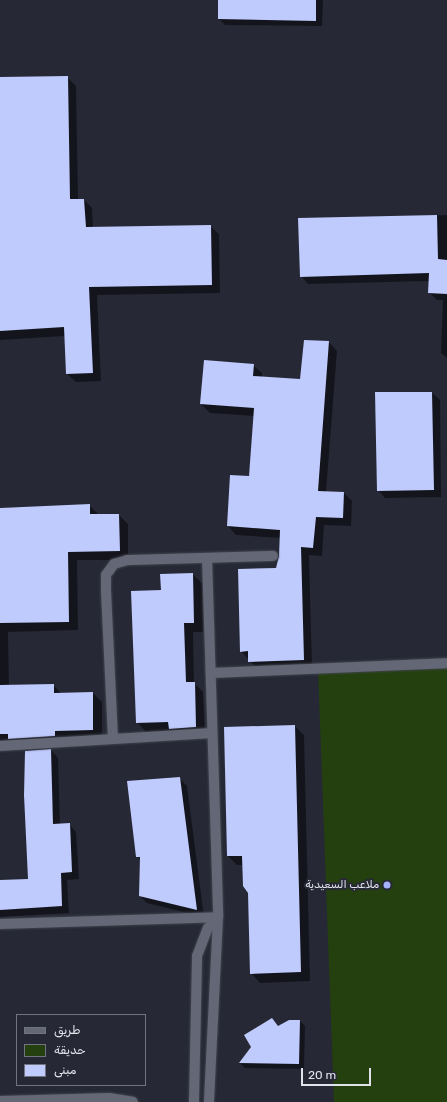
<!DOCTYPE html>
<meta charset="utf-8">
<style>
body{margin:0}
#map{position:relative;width:447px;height:1102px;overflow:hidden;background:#262935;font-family:Rubik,"Noto Sans Arabic",sans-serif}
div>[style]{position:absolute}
.green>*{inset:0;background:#24400e}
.shadow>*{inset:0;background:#0007}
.building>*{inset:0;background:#bfcafd}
.roads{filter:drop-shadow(0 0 1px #41444e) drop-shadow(0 0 1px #41444e)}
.minor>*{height:10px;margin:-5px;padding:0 5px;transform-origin:5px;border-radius:5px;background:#646775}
.dots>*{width:11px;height:11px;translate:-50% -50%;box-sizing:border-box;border:2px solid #262935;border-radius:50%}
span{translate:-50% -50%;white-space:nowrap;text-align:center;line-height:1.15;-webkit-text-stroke:4px #262935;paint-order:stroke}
.poi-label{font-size:11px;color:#e1e3eb}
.right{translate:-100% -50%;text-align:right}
.legend{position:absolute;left:16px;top:1014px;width:130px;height:72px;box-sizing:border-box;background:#262935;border:1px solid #71737e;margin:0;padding:5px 7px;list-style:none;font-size:12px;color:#e1e3eb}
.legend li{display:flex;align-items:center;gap:8px;height:20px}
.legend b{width:20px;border:1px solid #71737e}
.scale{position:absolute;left:301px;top:1068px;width:70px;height:18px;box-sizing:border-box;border:2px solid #e1e3eb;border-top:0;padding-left:5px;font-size:12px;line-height:14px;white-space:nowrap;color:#e1e3eb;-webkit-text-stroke:3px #262935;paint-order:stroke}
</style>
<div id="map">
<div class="green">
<i style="clip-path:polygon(447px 666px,447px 1102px,334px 1102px,318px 668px)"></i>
</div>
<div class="shadow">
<i style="clip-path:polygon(219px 0,323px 0,322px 26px,225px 25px,219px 19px)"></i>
<i style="clip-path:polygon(67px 77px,76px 86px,78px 200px,84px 200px,92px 208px,93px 228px,210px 226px,219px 234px,220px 293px,97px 295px,101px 381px,76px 382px,67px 374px,65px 336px,0 340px,0 78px)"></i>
<i style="clip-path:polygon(447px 215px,447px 358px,441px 353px,443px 300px,437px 300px,429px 292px,429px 281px,308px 284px,301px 276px,299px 219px)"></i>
<i style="clip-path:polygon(329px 342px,337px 351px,326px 492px,344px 493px,352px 501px,351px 526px,324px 525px,322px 556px,309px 555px,312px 668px,258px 670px,241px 651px,277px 569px,280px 556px,281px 538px,236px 535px,228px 526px,250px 477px,255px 416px,210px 413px,201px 404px,253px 365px,262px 373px,262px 377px,301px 381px)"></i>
<i style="clip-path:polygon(376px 393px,432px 393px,440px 400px,441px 497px,385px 498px,378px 490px)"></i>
<i style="clip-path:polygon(89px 505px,99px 515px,119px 515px,128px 524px,128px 560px,77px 560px,78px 630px,8px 632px,9px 686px,53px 685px,62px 694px,93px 693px,102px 702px,102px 739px,0 743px,0 508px)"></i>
<i style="clip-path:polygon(192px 574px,202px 583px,203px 632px,193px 632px,194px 683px,203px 692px,205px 736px,172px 731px,146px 732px,137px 722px,162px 591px)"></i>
<i style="clip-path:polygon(295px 726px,304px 735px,310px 981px,260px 983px,251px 973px,249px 893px,243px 865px,237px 865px,228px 856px)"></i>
<i style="clip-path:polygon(51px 750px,58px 758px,60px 825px,69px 824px,76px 832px,79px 879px,67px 880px,69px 913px,0 917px,0 881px,30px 880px)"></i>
<i style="clip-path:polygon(179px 778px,187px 786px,204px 917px,147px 903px,140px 896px,141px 860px,137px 856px)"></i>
<i style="clip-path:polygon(272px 1019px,279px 1027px,289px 1021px,300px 1021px,305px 1026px,304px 1069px,245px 1068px,240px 1063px)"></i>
</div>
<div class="building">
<i style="clip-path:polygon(218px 0,316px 0,316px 21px,218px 19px)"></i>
<i style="clip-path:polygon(68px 76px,70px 199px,84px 199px,86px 227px,211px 225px,212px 285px,89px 287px,93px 373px,66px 374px,64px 327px,0 331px,0 77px)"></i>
<i style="clip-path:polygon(437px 215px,438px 259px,447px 260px,447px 294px,428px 293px,429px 273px,300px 277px,298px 218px)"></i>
<i style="clip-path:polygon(304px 340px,329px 341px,318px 491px,344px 492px,343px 518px,316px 517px,313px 548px,301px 547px,304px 660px,248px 662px,248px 651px,240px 652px,238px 569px,276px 568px,279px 556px,280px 530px,227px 526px,230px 475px,249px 476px,254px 408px,200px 404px,204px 360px,254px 364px,253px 376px,300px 379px)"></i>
<i style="clip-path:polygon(375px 392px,432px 392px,434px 490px,377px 491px)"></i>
<i style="clip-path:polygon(90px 504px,90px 514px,119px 514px,120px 551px,68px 552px,69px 622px,0 623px,0 508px)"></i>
<i style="clip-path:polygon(193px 573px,194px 623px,184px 623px,186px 682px,195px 682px,196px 727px,169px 729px,168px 722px,136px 723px,131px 591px,161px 590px,160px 574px)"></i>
<i style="clip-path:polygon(54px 684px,54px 693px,93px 692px,93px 730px,55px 731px,55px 736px,8px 739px,8px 734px,0 734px,0 685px)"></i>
<i style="clip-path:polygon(295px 725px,301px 972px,250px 974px,248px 893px,243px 886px,242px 856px,227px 856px,224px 727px)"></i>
<i style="clip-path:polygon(51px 749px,53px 824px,70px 823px,72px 872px,61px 873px,62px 906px,0 910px,0 880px,28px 879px,24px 795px,25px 751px)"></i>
<i style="clip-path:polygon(180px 777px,197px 910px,139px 896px,140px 857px,136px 857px,127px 781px)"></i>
<i style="clip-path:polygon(272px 1018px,278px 1026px,289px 1020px,300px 1020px,299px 1064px,239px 1063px,251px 1047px,244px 1035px)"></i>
</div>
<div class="roads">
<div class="minor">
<i style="left:207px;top:558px;width:359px;rotate:88.2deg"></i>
<i style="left:218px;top:917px;width:185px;rotate:92.8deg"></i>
<i style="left:211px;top:673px;width:236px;rotate:-2.4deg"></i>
<i style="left:113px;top:739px;width:151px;rotate:-92.7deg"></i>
<i style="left:106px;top:588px;width:13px;rotate:-90deg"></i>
<i style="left:106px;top:575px;width:14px;rotate:-54deg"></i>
<i style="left:114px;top:564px;width:14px;rotate:-17deg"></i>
<i style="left:127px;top:560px;width:146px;rotate:-1.6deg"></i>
<i style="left:0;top:746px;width:212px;rotate:-3.5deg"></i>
<i style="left:0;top:924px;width:218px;rotate:-1.8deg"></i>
<i style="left:0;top:1101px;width:109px;rotate:-1.6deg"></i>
<i style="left:109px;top:1098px;width:24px;rotate:9deg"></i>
<i style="left:194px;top:1102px;width:146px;rotate:-88.8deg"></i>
<i style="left:197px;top:956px;width:30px;rotate:-69deg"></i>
<i style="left:208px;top:928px;width:15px;rotate:-48deg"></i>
</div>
</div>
<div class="dots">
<i style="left:387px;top:885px;background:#a5b1fc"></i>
</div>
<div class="poi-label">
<span class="right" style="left:379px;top:885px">ملاعب السعيدية</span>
</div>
<ul class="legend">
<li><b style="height:5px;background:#646775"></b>طريق</li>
<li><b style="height:11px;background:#24400e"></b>حديقة</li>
<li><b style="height:11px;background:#bfcafd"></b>مبنى</li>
</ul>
<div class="scale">20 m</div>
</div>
